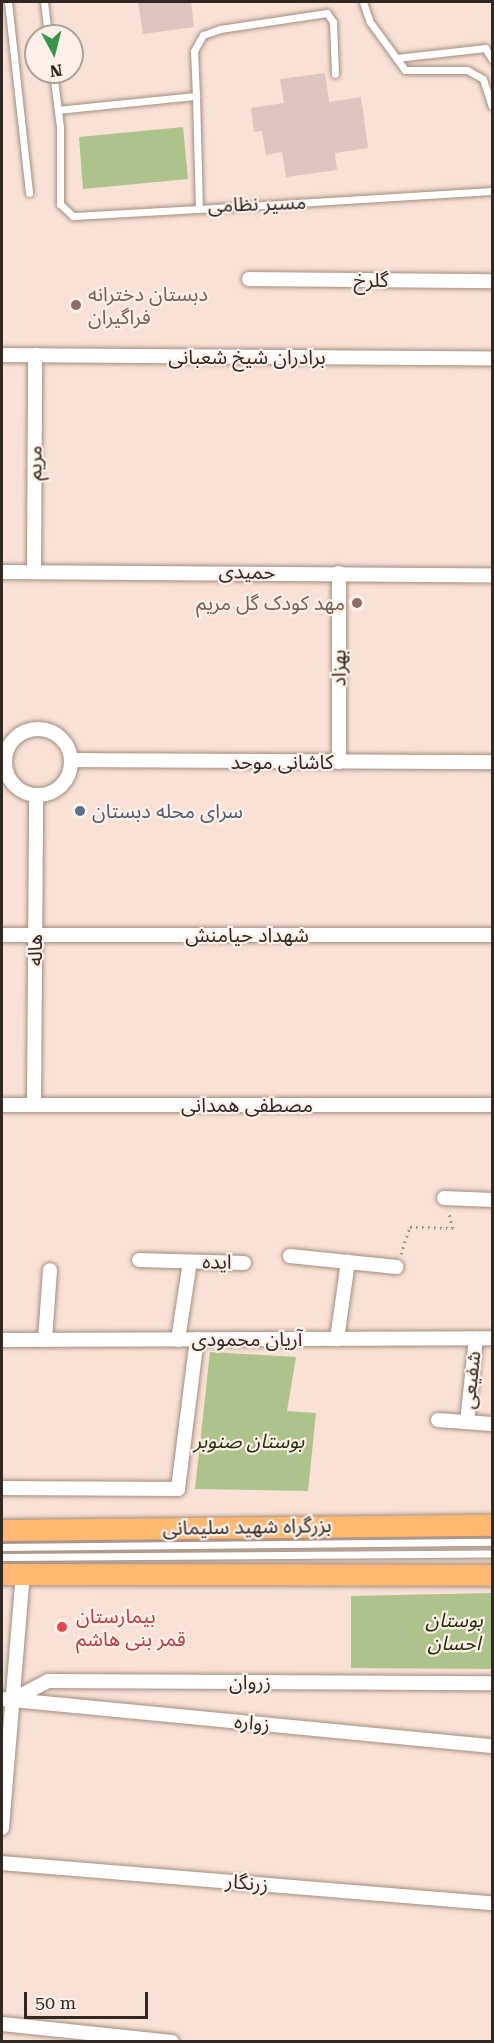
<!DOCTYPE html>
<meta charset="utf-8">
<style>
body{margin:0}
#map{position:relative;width:494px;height:2043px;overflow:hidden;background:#f9e1d5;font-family:"Roboto Serif","Noto Sans Arabic",serif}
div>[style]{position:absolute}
.green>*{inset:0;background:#adc38b}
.building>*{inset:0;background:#dfc5c0}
.path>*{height:3px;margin-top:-1.5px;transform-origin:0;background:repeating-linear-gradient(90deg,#9e8d84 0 1.5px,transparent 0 6px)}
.roads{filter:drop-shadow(0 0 2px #a28d82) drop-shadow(0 0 2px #a28d82)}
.service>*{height:7px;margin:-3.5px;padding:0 3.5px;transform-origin:3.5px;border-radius:3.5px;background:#fff}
.minor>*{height:14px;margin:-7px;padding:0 7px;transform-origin:7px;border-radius:7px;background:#fff}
.minor>.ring{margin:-7px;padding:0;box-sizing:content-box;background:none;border:14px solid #fff;border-radius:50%}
.trunk>*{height:21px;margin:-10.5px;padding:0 10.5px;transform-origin:10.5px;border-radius:10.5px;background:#feb870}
.dots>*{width:16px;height:16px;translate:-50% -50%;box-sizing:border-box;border:3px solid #fff1e9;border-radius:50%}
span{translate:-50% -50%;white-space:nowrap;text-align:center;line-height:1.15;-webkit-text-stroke:4.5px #fff1e9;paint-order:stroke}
.street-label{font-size:20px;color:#312823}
.education-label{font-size:20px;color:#785e54}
.left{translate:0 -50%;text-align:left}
.right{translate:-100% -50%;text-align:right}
.service-label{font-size:20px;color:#4e5e75}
.park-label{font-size:20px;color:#222e08;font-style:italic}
.health-label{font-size:20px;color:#be3a42}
.frame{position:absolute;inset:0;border:3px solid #312823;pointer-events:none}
.north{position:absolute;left:24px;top:24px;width:60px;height:60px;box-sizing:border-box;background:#fff1e9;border:2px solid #ada19a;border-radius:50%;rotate:173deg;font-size:16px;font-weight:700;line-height:24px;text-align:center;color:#312823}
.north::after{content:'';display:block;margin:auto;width:21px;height:27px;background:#369548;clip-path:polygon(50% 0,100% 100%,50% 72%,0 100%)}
.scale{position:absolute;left:24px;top:1992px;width:124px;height:27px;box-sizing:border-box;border:3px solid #312823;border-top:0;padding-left:8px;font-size:18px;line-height:21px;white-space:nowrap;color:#312823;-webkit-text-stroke:4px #fff1e9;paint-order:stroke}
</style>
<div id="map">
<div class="green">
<i style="clip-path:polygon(183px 127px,188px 179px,83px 189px,79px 137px)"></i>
<i style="clip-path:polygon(210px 1352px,296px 1357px,287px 1411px,316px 1413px,308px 1491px,195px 1489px)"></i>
<i style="clip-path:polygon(492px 1593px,492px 1669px,351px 1668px,351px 1596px)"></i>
</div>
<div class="building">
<i style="clip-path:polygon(138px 2px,191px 2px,194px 27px,143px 34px)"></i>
<i style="clip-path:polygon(325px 73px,329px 102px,361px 97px,368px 148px,335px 153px,337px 170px,286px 177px,282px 152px,266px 155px,262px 131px,254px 132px,251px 108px,284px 103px,280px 79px)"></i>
</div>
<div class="path">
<i style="left:401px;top:1254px;width:28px;rotate:-72deg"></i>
<i style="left:410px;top:1227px;width:43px;rotate:1.3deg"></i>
<i style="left:453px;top:1228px;width:18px;rotate:-106deg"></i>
</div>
<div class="roads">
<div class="service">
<i style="left:8px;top:2px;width:192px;rotate:83.7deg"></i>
<i style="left:44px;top:2px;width:34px;rotate:83deg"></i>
<i style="left:363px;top:2px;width:21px;rotate:71deg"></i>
<i style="left:370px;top:22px;width:59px;rotate:53.9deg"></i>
<i style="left:405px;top:70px;width:62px"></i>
<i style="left:467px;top:70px;width:18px;rotate:29deg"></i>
<i style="left:483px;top:79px;width:28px;rotate:72deg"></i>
<i style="left:396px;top:58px;width:90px;rotate:-6.4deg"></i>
<i style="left:485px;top:48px;width:13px;rotate:58deg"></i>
<i style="left:53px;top:72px;width:55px;rotate:82.7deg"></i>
<i style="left:60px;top:127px;width:77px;rotate:90deg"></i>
<i style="left:60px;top:204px;width:18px;rotate:43deg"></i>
<i style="left:73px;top:216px;width:126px;rotate:-3.2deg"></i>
<i style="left:196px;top:96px;width:45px;rotate:-92.5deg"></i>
<i style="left:194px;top:51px;width:18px;rotate:-61deg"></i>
<i style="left:203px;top:35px;width:18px;rotate:-19deg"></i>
<i style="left:220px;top:29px;width:108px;rotate:-8.5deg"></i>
<i style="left:327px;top:13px;width:11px;rotate:56deg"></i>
<i style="left:333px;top:22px;width:52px;rotate:87.8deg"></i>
<i style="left:58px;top:110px;width:139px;rotate:-5.8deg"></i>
<i style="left:196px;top:96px;width:113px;rotate:88.5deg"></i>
<i style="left:199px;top:209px;width:294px;rotate:-3.5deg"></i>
<i style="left:2px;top:1547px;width:490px;rotate:-0.6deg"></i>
<i style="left:2px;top:1557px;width:490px;rotate:-0.4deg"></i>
</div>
<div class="minor">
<i style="left:249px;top:279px;width:243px;rotate:0.5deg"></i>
<i style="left:2px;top:355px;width:490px;rotate:0.4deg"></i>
<i style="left:34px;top:571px;width:216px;rotate:-89.7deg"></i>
<i style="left:2px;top:572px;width:490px;rotate:0.4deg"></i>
<i style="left:339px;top:573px;width:189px;rotate:90deg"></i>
<i class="ring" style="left:5px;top:729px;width:52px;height:52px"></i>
<i style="left:71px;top:760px;width:421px;rotate:0.3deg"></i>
<i style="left:2px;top:935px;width:490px"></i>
<i style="left:2px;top:1105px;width:490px"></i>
<i style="left:34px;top:1105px;width:310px;rotate:-89.6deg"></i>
<i style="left:444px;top:1198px;width:48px;rotate:2.4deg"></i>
<i style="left:290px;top:1256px;width:107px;rotate:5.9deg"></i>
<i style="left:139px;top:1260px;width:105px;rotate:1.6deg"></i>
<i style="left:337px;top:1339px;width:78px;rotate:-81.9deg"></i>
<i style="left:2px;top:1340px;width:490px;rotate:-0.2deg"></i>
<i style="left:45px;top:1340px;width:70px;rotate:-85.9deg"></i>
<i style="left:178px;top:1340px;width:79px;rotate:-81.3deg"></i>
<i style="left:438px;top:1420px;width:54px;rotate:4.2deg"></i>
<i style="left:467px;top:1422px;width:84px;rotate:-83.9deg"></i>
<i style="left:2px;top:1488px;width:176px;rotate:0.3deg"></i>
<i style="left:178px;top:1489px;width:151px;rotate:-82.8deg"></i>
<i style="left:2px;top:1699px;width:492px;rotate:5.5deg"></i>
<i style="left:12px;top:1700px;width:41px;rotate:-27.8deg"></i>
<i style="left:48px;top:1681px;width:444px;rotate:0.3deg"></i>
<i style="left:2px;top:1828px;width:255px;rotate:-85.3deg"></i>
<i style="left:2px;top:1863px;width:492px;rotate:4.7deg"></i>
<i style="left:2px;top:2024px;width:171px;rotate:6deg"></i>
</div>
<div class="trunk">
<i style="left:2px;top:1530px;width:490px;rotate:-0.6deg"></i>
<i style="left:2px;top:1574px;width:490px;rotate:0.1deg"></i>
</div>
</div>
<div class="dots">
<i style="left:76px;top:305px;background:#8d6e63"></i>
<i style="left:357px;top:603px;background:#8d6e63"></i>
<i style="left:80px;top:811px;background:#5c6f8a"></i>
<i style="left:62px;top:1627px;background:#e0444e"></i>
</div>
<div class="street-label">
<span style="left:257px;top:204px;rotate:-2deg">مسیر نظامی</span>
<span style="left:371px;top:280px">گلرخ</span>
<span style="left:247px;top:357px">برادران شیخ شعبانی</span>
<span style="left:35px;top:463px;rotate:-90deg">مریم</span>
<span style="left:247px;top:572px;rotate:1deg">حمیدی</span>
<span style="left:339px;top:668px;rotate:-90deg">بهزاد</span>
<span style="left:282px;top:762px">کاشانی موحد</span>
<span style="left:247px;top:935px">شهداد حیامنش</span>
<span style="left:35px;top:950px;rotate:-90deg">هاله</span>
<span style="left:247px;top:1105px">مصطفی همدانی</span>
<span style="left:217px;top:1262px;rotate:1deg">ایده</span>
<span style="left:247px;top:1339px">آریان محمودی</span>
<span style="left:471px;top:1380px;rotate:-84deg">شفیعی</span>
<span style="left:247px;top:1527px;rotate:-1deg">بزرگراه شهید سلیمانی</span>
<span style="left:250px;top:1682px">زروان</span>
<span style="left:252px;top:1723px;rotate:5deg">زواره</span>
<span style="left:247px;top:1883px;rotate:5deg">زرنگار</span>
</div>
<div class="education-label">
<span class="left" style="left:88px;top:306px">دبستان دخترانه<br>فراگیران</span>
<span class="right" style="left:345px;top:603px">مهد کودک گل مریم</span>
</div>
<div class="service-label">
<span class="left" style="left:92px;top:811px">سرای محله دبستان</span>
</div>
<div class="park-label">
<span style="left:249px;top:1441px">بوستان صنوبر</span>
<span style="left:454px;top:1632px">بوستان<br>احسان</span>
</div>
<div class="health-label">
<span class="left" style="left:76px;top:1628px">بیمارستان<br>قمر بنی هاشم</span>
</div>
<div class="frame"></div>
<div class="north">N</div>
<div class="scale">50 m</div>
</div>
